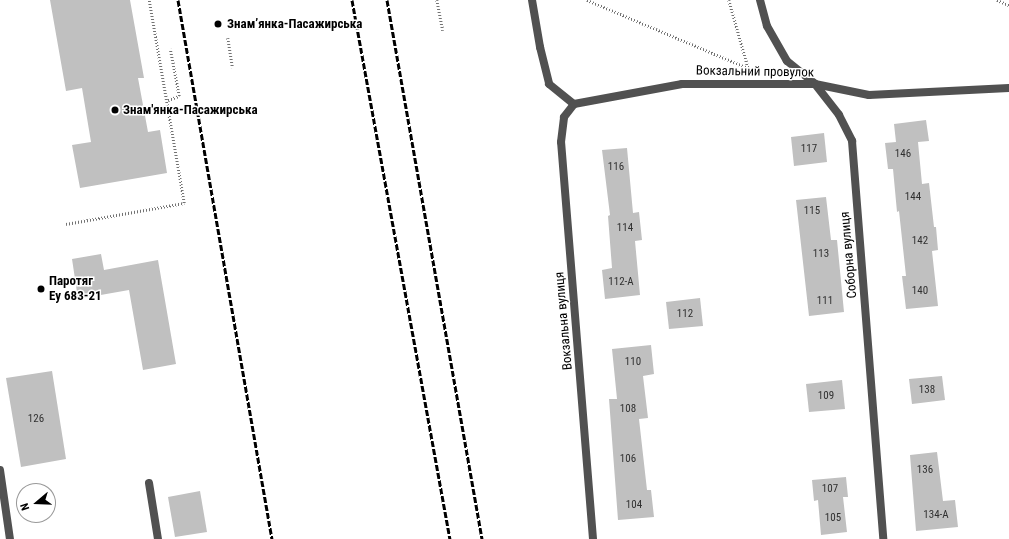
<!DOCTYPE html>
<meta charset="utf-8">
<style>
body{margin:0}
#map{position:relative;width:1009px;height:539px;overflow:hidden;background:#fff;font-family:"Roboto Condensed",sans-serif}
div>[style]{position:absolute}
.building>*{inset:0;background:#c0c0c0}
.path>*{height:2.5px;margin-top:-1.25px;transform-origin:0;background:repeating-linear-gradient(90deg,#737373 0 1px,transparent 0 3px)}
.service>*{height:8px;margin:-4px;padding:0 4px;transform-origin:4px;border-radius:4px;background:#515151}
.minor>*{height:8px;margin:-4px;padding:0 4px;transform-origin:4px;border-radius:4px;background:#515151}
.tertiary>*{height:8px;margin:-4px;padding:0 4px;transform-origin:4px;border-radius:4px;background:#515151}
.rail>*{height:3px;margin-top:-1.5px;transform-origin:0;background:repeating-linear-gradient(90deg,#000 0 6px,transparent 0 8px)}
.dots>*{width:11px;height:11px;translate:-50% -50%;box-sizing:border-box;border:2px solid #fff;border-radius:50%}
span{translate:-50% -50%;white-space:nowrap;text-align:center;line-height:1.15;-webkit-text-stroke:3px #fff;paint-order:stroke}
.number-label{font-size:11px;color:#303030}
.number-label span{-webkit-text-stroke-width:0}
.poi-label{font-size:13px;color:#000;font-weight:700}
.left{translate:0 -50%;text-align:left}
.street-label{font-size:13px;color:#000}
.north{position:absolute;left:16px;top:483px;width:40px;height:40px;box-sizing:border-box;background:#fff;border:1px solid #999;border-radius:50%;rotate:251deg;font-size:11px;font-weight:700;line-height:16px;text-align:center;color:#000}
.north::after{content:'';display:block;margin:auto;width:14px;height:18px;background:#000;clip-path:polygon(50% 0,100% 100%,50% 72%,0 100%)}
</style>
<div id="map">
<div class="building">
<i style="clip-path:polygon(50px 0,130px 0,144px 78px,138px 78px,148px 132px,160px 130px,167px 173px,80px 188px,72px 145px,91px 142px,82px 88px,66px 91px)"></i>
<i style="clip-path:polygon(926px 120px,929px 141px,918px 142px,922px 184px,929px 183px,934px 227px,936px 227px,938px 250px,932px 251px,938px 306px,906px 309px,902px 276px,906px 276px,899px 211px,897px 212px,893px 169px,888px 169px,885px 143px,896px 142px,894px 124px)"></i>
<i style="clip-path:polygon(824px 133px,827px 162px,794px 166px,791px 137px)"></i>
<i style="clip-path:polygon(627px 148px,633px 213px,639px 212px,642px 240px,635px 241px,640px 295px,605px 299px,602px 270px,612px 268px,608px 216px,610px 215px,602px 150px)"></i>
<i style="clip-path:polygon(826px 197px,831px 240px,837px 240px,844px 312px,809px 316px,796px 200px)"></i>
<i style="clip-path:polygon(101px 254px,104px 270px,158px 260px,176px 364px,143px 370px,129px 290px,78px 299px,72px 259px)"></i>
<i style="clip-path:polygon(700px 298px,703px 326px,669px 329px,666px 302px)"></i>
<i style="clip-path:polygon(651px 345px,654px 374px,643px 376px,648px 418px,639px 419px,647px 490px,651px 490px,654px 517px,618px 520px,609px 399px,617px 399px,612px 349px)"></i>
<i style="clip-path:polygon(52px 371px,66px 459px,21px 467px,6px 378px)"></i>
<i style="clip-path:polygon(942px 376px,945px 400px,912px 404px,909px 379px)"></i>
<i style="clip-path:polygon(842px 380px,845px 409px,809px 412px,806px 384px)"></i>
<i style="clip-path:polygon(937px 452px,943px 501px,955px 500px,958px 527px,916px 531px,910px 455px)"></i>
<i style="clip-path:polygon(846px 477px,848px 497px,843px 497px,847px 532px,821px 535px,818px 500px,814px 501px,812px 480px)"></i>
<i style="clip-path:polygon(200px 491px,207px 532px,175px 537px,168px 497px)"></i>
</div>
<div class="path">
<i style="left:437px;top:0;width:31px;rotate:79deg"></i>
<i style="left:587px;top:0;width:175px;rotate:22.9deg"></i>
<i style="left:729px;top:0;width:70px;rotate:74.2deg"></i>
<i style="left:997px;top:0;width:13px;rotate:23deg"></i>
<i style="left:228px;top:38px;width:30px;rotate:81deg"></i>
<i style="left:168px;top:100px;width:12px;rotate:-20deg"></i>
<i style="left:179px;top:96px;width:48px;rotate:-100.8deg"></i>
<i style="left:66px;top:224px;width:120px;rotate:-10.1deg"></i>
<i style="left:184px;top:203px;width:206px;rotate:-99.8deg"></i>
</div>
<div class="service">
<i style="left:532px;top:0;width:48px;rotate:80.3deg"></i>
<i style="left:540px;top:47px;width:38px;rotate:76deg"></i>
<i style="left:549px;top:84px;width:32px;rotate:39deg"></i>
<i style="left:149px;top:483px;width:57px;rotate:80.9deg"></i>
</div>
<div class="minor">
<i style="left:760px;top:0;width:27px;rotate:75deg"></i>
<i style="left:767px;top:26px;width:40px;rotate:60.3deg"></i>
<i style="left:787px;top:61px;width:36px;rotate:39deg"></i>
<i style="left:815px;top:84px;width:39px;rotate:52deg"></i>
<i style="left:839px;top:115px;width:29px;rotate:63deg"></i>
<i style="left:852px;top:141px;width:399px;rotate:85.5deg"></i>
<i style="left:593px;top:539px;width:398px;rotate:-94.6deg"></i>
<i style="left:561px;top:142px;width:25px;rotate:-83deg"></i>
<i style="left:564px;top:117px;width:16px;rotate:-52deg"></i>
<i style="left:574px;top:104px;width:110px;rotate:-10.5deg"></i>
<i style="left:682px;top:84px;width:133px"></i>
<i style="left:815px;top:84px;width:55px;rotate:11.5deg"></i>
<i style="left:869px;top:95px;width:140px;rotate:-2.9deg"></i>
</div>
<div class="tertiary">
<i style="left:0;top:470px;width:70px;rotate:81.8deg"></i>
</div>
<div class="rail">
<i style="left:178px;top:0;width:547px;rotate:80.11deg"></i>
<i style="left:352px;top:0;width:548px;rotate:79.7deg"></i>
<i style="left:387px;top:0;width:547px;rotate:80deg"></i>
</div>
<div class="dots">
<i style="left:218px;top:24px;background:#000"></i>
<i style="left:115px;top:110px;background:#000"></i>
<i style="left:41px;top:289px;background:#000"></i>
</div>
<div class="number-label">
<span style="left:809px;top:149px">117</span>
<span style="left:903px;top:154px">146</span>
<span style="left:616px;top:167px">116</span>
<span style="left:913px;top:197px">144</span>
<span style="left:812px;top:211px">115</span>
<span style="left:625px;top:228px">114</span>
<span style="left:920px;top:241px">142</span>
<span style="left:821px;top:254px">113</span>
<span style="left:621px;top:282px">112-А</span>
<span style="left:920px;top:291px">140</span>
<span style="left:825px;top:301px">111</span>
<span style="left:685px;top:314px">112</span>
<span style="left:633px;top:362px">110</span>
<span style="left:927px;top:390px">138</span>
<span style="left:826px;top:396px">109</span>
<span style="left:628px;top:409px">108</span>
<span style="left:36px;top:419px">126</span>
<span style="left:628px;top:459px">106</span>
<span style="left:925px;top:470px">136</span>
<span style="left:830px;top:489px">107</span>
<span style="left:634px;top:505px">104</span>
<span style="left:936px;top:515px">134-А</span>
<span style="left:833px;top:518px">105</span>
</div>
<div class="poi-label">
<span class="left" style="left:227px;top:24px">Знам’янка-Пасажирська</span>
<span class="left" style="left:123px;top:110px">Знам'янка-Пасажирська</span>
<span class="left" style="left:49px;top:289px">Паротяг<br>Еу 683-21</span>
</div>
<div class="street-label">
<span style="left:755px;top:72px;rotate:1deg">Вокзальний провулок</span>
<span style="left:849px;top:255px;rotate:-95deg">Соборна вулиця</span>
<span style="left:564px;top:321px;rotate:-95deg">Вокзальна вулиця</span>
</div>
<div class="north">N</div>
</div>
